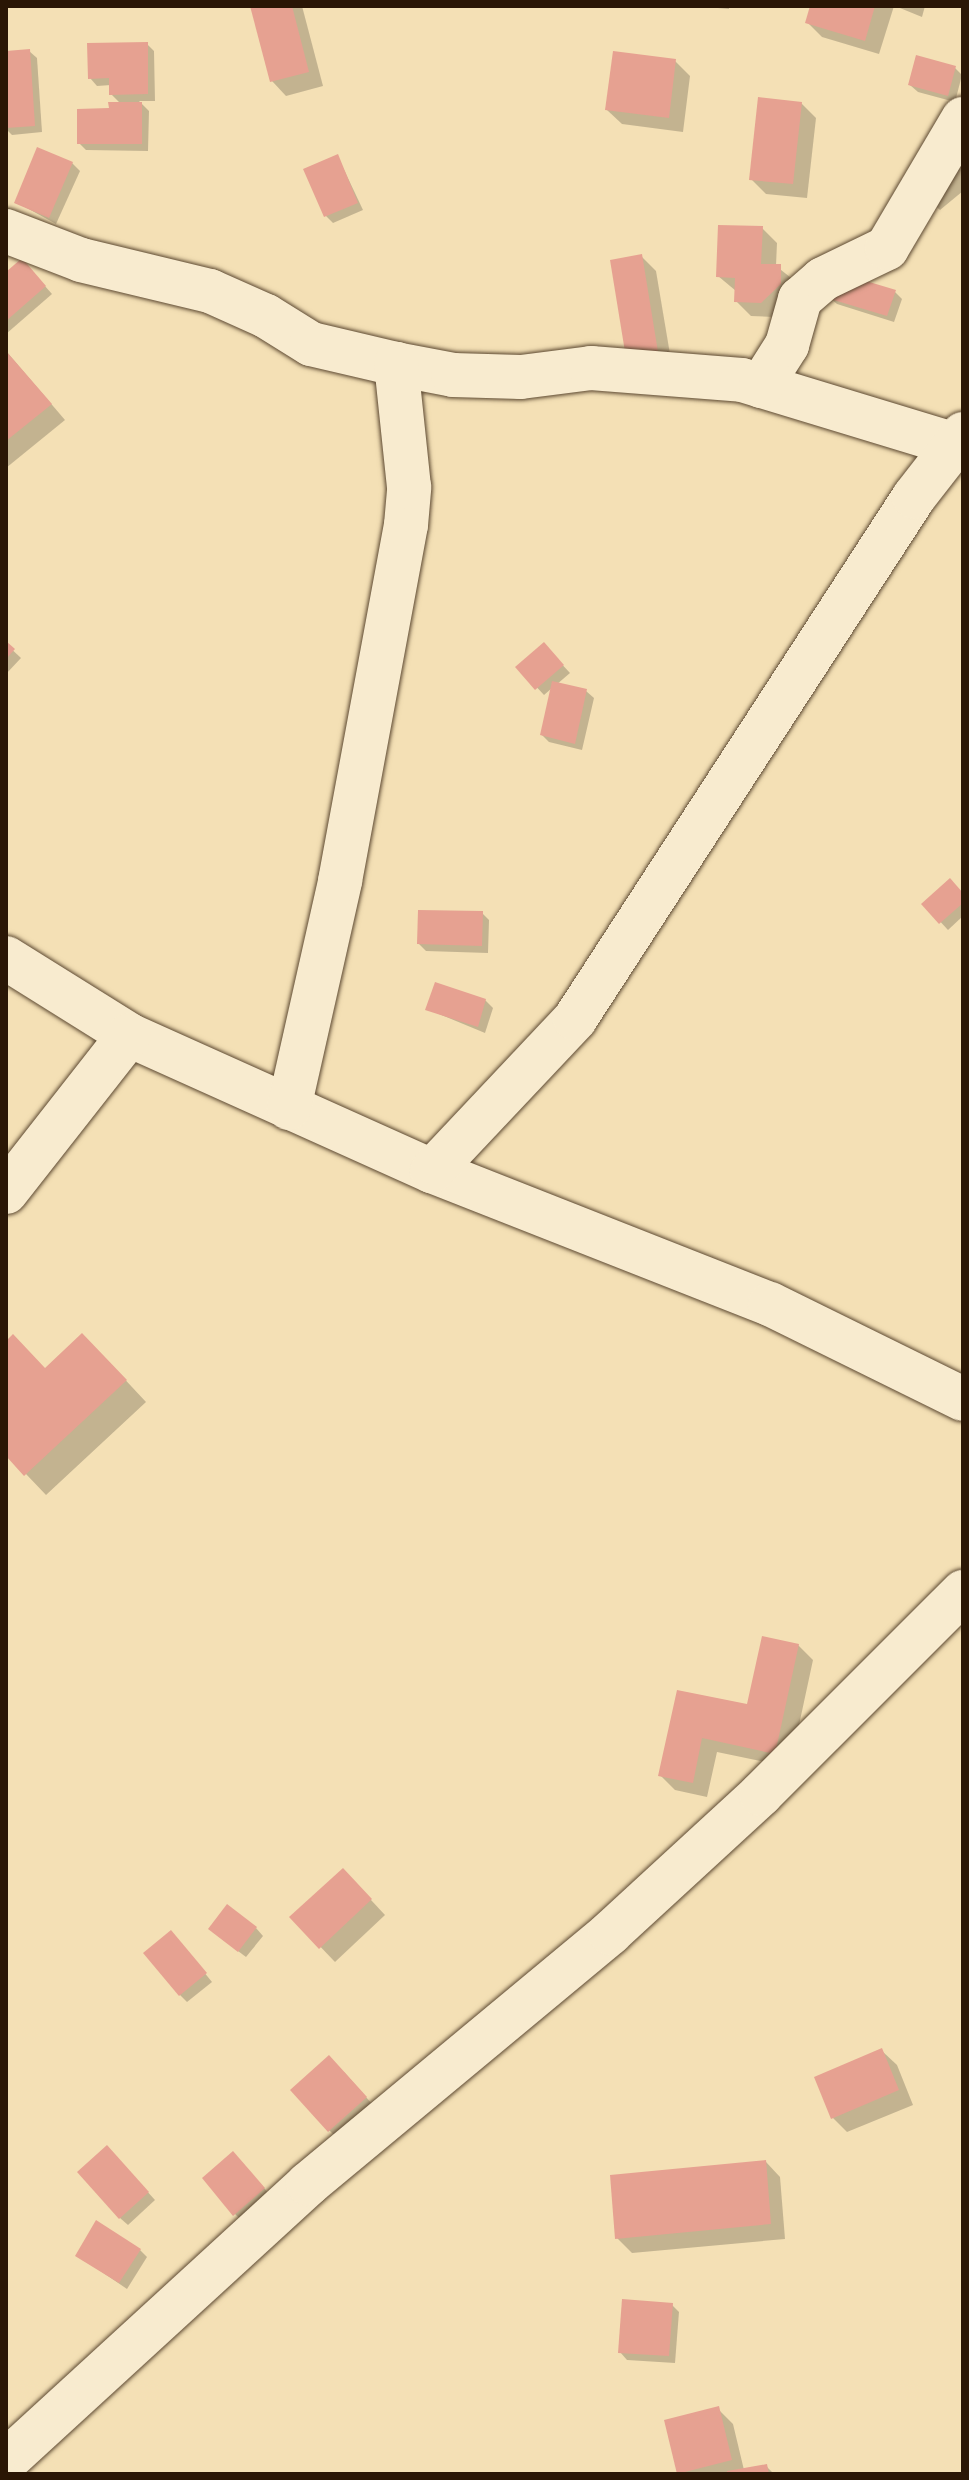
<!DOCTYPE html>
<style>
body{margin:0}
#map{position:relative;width:969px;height:2480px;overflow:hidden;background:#f4e0b5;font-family:"IM FELL French Canon",serif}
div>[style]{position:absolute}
.shadow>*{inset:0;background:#0003}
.building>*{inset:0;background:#e6a191}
.roads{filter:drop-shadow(0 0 2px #5c4831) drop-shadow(0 0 2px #5c4831)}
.street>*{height:44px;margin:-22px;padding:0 22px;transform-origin:22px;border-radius:22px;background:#f8ebcf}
span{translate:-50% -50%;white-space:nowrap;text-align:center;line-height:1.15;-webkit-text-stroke:7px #f8ebcf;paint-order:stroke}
.frame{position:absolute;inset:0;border:8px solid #2a1605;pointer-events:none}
</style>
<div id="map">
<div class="shadow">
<i style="clip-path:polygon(252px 6px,302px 6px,323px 86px,286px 96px,272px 81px)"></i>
<i style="clip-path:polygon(695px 6px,729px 6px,729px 9px)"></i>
<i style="clip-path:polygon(813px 6px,894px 6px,879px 54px,822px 37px,807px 22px)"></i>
<i style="clip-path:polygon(895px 6px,925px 6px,922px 17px)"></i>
<i style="clip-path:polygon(147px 44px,154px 51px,155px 101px,139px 101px,149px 111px,148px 151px,86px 150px,79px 143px,121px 104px,111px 94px,111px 85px,97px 86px,90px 78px)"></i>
<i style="clip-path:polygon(29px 51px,37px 58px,42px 132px,12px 135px,6px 129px,6px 53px)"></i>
<i style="clip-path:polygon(675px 61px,690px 76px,683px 132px,622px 124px,607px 110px)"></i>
<i style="clip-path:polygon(955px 68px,962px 75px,955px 102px,918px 92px,910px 85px)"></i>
<i style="clip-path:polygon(801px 103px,816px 118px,807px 198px,766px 194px,751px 179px)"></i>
<i style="clip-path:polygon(338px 157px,363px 210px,333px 223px,326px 216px)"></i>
<i style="clip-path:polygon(963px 160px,963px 191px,940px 210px,932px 203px)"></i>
<i style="clip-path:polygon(72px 163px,80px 171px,56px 224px,16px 202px)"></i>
<i style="clip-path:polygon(762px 228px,777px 243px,776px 266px,795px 281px,776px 317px,751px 316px,736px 301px,736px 291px,718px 276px)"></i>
<i style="clip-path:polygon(642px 257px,656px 271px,672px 366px,643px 372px)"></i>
<i style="clip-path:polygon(29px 268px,52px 294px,6px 334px,6px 275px)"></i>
<i style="clip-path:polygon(895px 292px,902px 299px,894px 322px,837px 304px,829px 297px)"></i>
<i style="clip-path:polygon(6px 351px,65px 420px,6px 468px)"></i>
<i style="clip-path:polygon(6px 644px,21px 658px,6px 674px)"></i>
<i style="clip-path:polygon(544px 645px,570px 673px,556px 685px,586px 691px,594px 698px,582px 750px,549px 742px,542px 735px,552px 688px,544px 695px,518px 667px)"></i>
<i style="clip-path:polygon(963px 895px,963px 916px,948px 930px,924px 904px)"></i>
<i style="clip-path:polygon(482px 913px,489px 920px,488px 953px,426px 951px,419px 944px)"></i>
<i style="clip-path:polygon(485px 1000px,493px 1008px,485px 1033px,427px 1009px)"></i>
<i style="clip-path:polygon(6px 1344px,45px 1370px,103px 1356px,146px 1402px,46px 1495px,6px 1453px)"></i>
<i style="clip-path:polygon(798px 1645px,813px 1660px,790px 1767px,717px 1752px,707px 1797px,675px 1790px,660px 1775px,678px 1692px,749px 1707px)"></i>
<i style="clip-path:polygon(357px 1885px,385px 1915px,335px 1962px,292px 1917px)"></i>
<i style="clip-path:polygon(256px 1928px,263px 1936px,246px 1957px,218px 1936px)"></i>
<i style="clip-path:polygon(178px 1940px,212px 1982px,187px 2002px,180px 1995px)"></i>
<i style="clip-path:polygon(882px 2051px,897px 2065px,913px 2105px,847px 2132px,832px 2117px)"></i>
<i style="clip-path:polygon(344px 2072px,380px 2113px,344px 2145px,329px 2130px)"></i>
<i style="clip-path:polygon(114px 2155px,155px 2200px,128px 2225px,120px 2218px)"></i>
<i style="clip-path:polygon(240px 2161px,271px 2196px,242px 2221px,235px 2214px)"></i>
<i style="clip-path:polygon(766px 2162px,780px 2177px,785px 2239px,632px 2253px,617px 2238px)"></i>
<i style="clip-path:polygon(140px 2250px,147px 2257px,127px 2289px,77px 2255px)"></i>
<i style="clip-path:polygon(672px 2305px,679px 2312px,675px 2363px,627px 2360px,620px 2352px)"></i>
<i style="clip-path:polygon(718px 2409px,733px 2424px,744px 2470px,766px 2466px,774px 2474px,679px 2473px)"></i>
</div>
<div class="building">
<i style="clip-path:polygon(250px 6px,292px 6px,309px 72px,270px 82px)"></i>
<i style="clip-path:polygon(810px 6px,875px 6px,865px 41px,805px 23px)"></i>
<i style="clip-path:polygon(148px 42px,148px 94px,109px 95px,109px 78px,88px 79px,87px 43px)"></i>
<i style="clip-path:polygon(30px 49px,35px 126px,6px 128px,6px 51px)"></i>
<i style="clip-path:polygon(613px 51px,676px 59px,669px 118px,605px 110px)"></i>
<i style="clip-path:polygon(916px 55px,956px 66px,948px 96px,908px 85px)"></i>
<i style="clip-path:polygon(758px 97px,802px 102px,793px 184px,749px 180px)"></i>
<i style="clip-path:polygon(108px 102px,142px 102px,142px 144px,77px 144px,77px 109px,109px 108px)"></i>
<i style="clip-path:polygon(37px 147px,73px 162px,49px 218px,14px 203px)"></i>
<i style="clip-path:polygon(338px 154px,358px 203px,324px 217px,303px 169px)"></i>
<i style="clip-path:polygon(718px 225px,763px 226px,761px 264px,781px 264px,781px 284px,761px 303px,734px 302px,735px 278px,716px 277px)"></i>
<i style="clip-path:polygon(642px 254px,658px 352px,626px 358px,610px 260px)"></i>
<i style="clip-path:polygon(22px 258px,46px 286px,6px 321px,6px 272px)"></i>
<i style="clip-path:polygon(836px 272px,896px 290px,887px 316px,827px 298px)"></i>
<i style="clip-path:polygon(6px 351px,52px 404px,6px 441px)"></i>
<i style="clip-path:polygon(6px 641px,15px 649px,6px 659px)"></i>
<i style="clip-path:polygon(544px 642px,564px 665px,535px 690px,515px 667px)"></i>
<i style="clip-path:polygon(552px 681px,587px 689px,575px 744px,540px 735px)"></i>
<i style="clip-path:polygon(950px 878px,963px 893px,963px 903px,939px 924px,921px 904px)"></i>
<i style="clip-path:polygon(418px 910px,483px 911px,482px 946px,417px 944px)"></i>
<i style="clip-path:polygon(435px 982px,486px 999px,478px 1027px,425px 1010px)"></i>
<i style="clip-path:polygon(82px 1333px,127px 1380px,24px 1476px,6px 1456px,6px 1341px,13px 1334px,45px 1368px)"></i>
<i style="clip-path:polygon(762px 1636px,799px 1644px,775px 1754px,702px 1738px,693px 1783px,658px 1776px,677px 1690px,747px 1704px)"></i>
<i style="clip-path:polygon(343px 1868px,372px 1899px,319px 1949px,289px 1917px)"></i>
<i style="clip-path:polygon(227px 1904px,257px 1927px,238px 1952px,208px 1929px)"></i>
<i style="clip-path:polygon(171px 1930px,207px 1973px,179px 1996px,143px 1953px)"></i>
<i style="clip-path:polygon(882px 2048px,899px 2090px,831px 2119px,814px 2077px)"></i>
<i style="clip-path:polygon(329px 2055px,367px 2097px,328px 2132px,290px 2090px)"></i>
<i style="clip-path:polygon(107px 2145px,149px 2192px,119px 2219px,77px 2172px)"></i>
<i style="clip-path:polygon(233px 2151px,265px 2188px,233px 2216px,202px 2178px)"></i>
<i style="clip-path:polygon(766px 2160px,771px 2224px,615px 2239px,610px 2175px)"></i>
<i style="clip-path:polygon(96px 2220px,141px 2249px,119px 2283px,75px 2256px)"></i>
<i style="clip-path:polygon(622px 2299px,673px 2303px,669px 2356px,618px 2353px)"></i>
<i style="clip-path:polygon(719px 2406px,732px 2460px,677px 2474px,664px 2420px)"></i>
<i style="clip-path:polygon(767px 2464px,769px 2474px,727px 2474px,727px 2471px)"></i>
</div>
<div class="roads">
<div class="street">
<i style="left:6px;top:231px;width:80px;rotate:21.1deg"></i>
<i style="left:81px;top:260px;width:133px;rotate:13.5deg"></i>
<i style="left:210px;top:291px;width:61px;rotate:24.1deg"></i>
<i style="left:266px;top:316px;width:53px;rotate:31.9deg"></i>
<i style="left:311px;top:344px;width:87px;rotate:13.2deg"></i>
<i style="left:396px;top:364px;width:58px;rotate:10.9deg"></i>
<i style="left:453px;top:375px;width:68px;rotate:1.7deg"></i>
<i style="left:521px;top:377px;width:71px;rotate:-7.3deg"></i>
<i style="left:591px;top:368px;width:151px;rotate:4.5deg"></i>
<i style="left:742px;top:380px;width:220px;rotate:16.9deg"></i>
<i style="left:761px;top:386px;width:49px;rotate:-57.6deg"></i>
<i style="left:787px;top:345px;width:48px;rotate:-74.2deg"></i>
<i style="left:800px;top:299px;width:30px;rotate:-41deg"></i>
<i style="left:823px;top:279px;width:71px;rotate:-25.8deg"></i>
<i style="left:887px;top:248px;width:150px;rotate:-59.5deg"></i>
<i style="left:6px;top:958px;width:145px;rotate:32deg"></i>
<i style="left:129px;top:1035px;width:332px;rotate:24.2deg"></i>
<i style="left:432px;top:1171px;width:363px;rotate:21.5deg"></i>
<i style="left:770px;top:1304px;width:215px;rotate:26.2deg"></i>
<i style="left:289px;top:1108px;width:233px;rotate:-77.3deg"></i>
<i style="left:340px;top:881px;width:362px;rotate:-79.5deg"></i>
<i style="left:406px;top:525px;width:38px;rotate:-85deg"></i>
<i style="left:409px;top:487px;width:124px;rotate:-96deg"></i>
<i style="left:432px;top:1171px;width:209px;rotate:-46.7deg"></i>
<i style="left:575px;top:1019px;width:622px;rotate:-57deg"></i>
<i style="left:914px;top:497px;width:80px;rotate:-52.1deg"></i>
<i style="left:6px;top:1192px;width:199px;rotate:-51.9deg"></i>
<i style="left:6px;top:2461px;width:410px;rotate:-42.5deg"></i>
<i style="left:308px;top:2184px;width:393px;rotate:-39.7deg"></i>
<i style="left:610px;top:1933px;width:205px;rotate:-42.6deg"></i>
<i style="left:761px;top:1794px;width:286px;rotate:-45deg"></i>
</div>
</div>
<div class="frame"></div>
</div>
